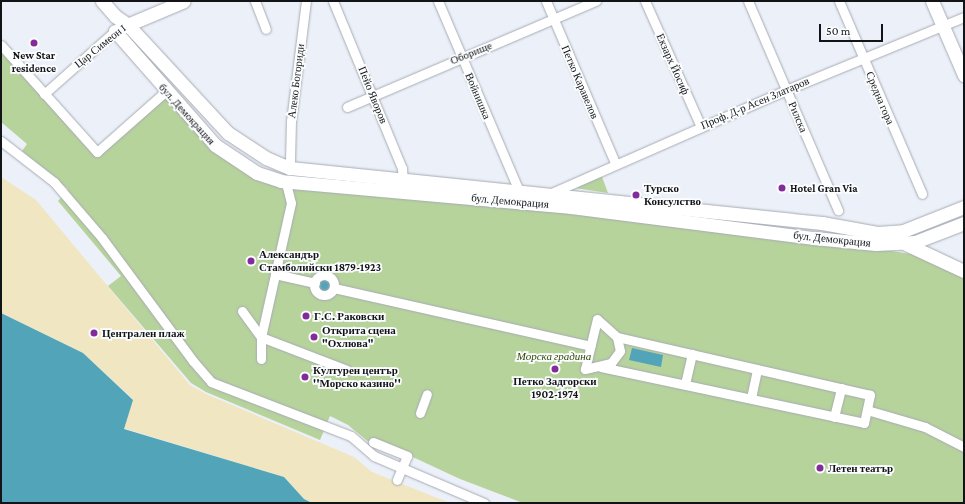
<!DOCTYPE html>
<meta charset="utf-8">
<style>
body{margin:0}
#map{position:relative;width:965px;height:504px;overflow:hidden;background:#ecf0f9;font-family:"Crimson Pro",serif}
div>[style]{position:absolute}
.green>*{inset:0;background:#b7d39c}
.sand>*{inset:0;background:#f0e6c1}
.water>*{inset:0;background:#52a4b8}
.round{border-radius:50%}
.roads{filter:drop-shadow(0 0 1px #a7abb3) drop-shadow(0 0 1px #a7abb3)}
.street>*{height:9px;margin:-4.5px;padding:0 4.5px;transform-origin:4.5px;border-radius:4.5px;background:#fff}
.street>.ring{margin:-4.5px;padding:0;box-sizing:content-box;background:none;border:9px solid #fff;border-radius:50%}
.secondary>*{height:13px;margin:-6.5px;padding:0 6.5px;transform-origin:6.5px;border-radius:6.5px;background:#fff}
.dots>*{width:11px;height:11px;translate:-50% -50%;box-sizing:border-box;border:2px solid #fcfdff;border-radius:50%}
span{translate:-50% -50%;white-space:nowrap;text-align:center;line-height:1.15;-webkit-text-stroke:3.5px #fcfdff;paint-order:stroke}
.street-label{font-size:11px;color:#131417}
.poi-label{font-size:11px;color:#131417;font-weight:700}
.left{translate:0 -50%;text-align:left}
.park-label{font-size:11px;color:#2d4605;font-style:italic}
.frame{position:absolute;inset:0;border:2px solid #131417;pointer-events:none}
.scale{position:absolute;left:819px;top:24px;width:64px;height:18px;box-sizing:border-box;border:2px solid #131417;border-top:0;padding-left:5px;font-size:12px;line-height:14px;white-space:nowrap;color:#131417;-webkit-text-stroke:3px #fcfdff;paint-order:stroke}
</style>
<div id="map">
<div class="green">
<i style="clip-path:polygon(1px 51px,96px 157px,164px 96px,254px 177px,853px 245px,911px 254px,964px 278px,964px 503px,523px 503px,460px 479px,374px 439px,371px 444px,348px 425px,330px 416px,320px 440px,206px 392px,191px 383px,108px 286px,121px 276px,58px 201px,68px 189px,22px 151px,27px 144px,1px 122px)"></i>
<i style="clip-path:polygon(601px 174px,608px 193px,575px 188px)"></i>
</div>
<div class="sand">
<i style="clip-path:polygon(1px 177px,36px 200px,190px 385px,206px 394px,354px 457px,372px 472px,450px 503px,312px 503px,304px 499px,284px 477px,123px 428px,133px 399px,83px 353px,1px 313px)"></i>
</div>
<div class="water">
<i class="round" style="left:318px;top:279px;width:12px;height:12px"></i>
<i style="clip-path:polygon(1px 313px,83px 353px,133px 400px,124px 429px,284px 477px,304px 499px,312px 503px,1px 503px)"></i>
<i style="clip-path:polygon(632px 348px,663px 355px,661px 367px,629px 360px)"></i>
</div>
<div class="roads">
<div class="street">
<i style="left:255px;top:1px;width:30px;rotate:69deg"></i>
<i style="left:333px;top:1px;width:181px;rotate:67.6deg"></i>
<i style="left:402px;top:168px;width:16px;rotate:86deg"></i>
<i style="left:438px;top:1px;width:207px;rotate:66.9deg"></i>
<i style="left:546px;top:1px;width:176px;rotate:66.9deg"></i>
<i style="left:645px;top:1px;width:138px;rotate:66deg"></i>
<i style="left:748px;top:1px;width:228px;rotate:66.7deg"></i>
<i style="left:839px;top:1px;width:210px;rotate:66.7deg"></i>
<i style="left:1px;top:45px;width:144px;rotate:48.1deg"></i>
<i style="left:97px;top:152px;width:92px;rotate:-41.5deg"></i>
<i style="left:44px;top:94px;width:95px;rotate:-41.6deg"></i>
<i style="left:347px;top:107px;width:271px;rotate:-23.1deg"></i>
<i style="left:1px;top:141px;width:67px;rotate:37.7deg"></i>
<i style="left:54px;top:182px;width:74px;rotate:49.4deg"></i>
<i style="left:102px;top:238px;width:153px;rotate:53.5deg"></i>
<i style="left:193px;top:361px;width:28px;rotate:49deg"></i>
<i style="left:211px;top:382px;width:150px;rotate:21.1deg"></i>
<i style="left:351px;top:436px;width:30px;rotate:41deg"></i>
<i style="left:374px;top:456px;width:120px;rotate:23.1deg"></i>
<i style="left:290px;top:161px;width:40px;rotate:-88.6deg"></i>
<i style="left:291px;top:121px;width:121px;rotate:-82.9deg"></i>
<i style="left:287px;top:187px;width:16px;rotate:76deg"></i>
<i style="left:291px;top:203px;width:137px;rotate:102.6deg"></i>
<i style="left:261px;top:337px;width:92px;rotate:21deg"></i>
<i style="left:549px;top:194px;width:259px;rotate:-23.7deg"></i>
<i style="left:786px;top:90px;width:192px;rotate:-22.3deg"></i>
<i style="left:275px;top:274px;width:41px;rotate:12.7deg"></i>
<i class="ring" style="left:314px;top:275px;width:11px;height:11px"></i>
<i style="left:334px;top:288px;width:263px;rotate:12.7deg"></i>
<i style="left:242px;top:311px;width:32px;rotate:54deg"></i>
<i style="left:261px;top:337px;width:22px;rotate:90deg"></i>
<i style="left:597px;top:319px;width:27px;rotate:42deg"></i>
<i style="left:617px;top:337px;width:14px;rotate:78deg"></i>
<i style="left:620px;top:351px;width:15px;rotate:127deg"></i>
<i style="left:611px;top:363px;width:27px;rotate:167deg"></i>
<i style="left:585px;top:369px;width:51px;rotate:-76.5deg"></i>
<i style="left:601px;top:367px;width:269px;rotate:12deg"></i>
<i style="left:864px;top:423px;width:29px;rotate:-78deg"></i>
<i style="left:870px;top:395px;width:260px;rotate:-167.1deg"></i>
<i style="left:685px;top:384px;width:31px;rotate:-77deg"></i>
<i style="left:751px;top:398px;width:29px;rotate:-78deg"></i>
<i style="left:867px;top:410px;width:60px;rotate:16.3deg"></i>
<i style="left:925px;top:427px;width:44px;rotate:27.1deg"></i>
<i style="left:420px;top:413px;width:20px;rotate:-70deg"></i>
<i style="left:834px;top:417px;width:30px;rotate:-76deg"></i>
<i style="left:373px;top:442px;width:37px;rotate:22deg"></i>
<i style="left:407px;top:456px;width:26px;rotate:113deg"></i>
</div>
<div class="secondary">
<i style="left:102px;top:1px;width:20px;rotate:49deg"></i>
<i style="left:115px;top:16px;width:14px;rotate:34deg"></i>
<i style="left:127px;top:24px;width:149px;rotate:47.2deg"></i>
<i style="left:228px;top:133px;width:45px;rotate:33.3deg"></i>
<i style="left:266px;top:158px;width:26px;rotate:23deg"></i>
<i style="left:290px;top:168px;width:535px;rotate:5.9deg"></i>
<i style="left:822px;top:223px;width:56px;rotate:10.3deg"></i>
<i style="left:877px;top:233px;width:26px;rotate:-4deg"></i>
<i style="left:903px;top:231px;width:66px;rotate:-21.5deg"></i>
<i style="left:932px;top:1px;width:81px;rotate:66.6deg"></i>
<i style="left:120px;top:28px;width:69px;rotate:-22.9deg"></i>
<i style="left:115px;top:31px;width:152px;rotate:48.7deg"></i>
<i style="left:215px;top:145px;width:50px;rotate:33.7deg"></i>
<i style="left:257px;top:173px;width:25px;rotate:18deg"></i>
<i style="left:281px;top:181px;width:291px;rotate:5.1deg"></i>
<i style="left:571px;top:207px;width:245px;rotate:7.3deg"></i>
<i style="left:814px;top:238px;width:62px;rotate:5.5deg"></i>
<i style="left:876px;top:244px;width:39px;rotate:-3deg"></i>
<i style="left:915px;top:242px;width:53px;rotate:-21.2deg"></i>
<i style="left:906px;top:244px;width:64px;rotate:25deg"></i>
</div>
</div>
<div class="dots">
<i style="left:34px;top:43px;background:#832c99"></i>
<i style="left:782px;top:188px;background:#832c99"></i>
<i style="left:636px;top:195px;background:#832c99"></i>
<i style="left:251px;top:261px;background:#832c99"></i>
<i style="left:306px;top:316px;background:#832c99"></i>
<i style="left:94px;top:333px;background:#832c99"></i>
<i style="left:314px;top:337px;background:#832c99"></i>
<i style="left:555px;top:369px;background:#832c99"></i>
<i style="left:305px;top:377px;background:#832c99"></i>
<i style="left:820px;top:468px;background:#832c99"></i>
</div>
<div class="street-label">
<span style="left:100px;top:46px;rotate:-39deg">Цар Симеон I</span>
<span style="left:471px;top:53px;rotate:-22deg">Оборище</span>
<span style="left:673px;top:64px;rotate:66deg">Екзарх Йосиф</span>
<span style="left:296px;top:81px;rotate:-83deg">Алеко Богориди</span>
<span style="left:580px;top:82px;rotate:67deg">Петко Каравелов</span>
<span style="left:373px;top:95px;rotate:68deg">Пейо Яворов</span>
<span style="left:478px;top:96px;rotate:67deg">Войнишка</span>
<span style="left:880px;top:98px;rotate:67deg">Средна гора</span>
<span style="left:755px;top:103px;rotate:-23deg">Проф. Д-р Асен Златаров</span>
<span style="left:187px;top:114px;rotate:48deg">бул. Демокрация</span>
<span style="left:798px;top:117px;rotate:67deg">Рилска</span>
<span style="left:510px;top:201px;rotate:5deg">бул. Демокрация</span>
<span style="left:832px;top:239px;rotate:6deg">бул. Демокрация</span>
</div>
<div class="poi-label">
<span style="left:34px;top:62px">New Star<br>residence</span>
<span class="left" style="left:790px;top:188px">Hotel Gran Via</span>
<span class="left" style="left:644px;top:195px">Турско<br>Консулство</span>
<span class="left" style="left:259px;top:261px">Александър<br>Стамболийски 1879-1923</span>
<span class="left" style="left:314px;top:316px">Г.С. Раковски</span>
<span class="left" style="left:322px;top:337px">Открита сцена<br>"Охлюва"</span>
<span class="left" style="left:102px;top:333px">Централен плаж</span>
<span class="left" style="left:313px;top:377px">Културен център<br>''Морско казино''</span>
<span style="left:555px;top:388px">Петко Задгорски<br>1902-1974</span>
<span class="left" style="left:828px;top:468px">Летен театър</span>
</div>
<div class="park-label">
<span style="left:554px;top:356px">Морска градина</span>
</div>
<div class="frame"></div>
<div class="scale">50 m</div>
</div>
